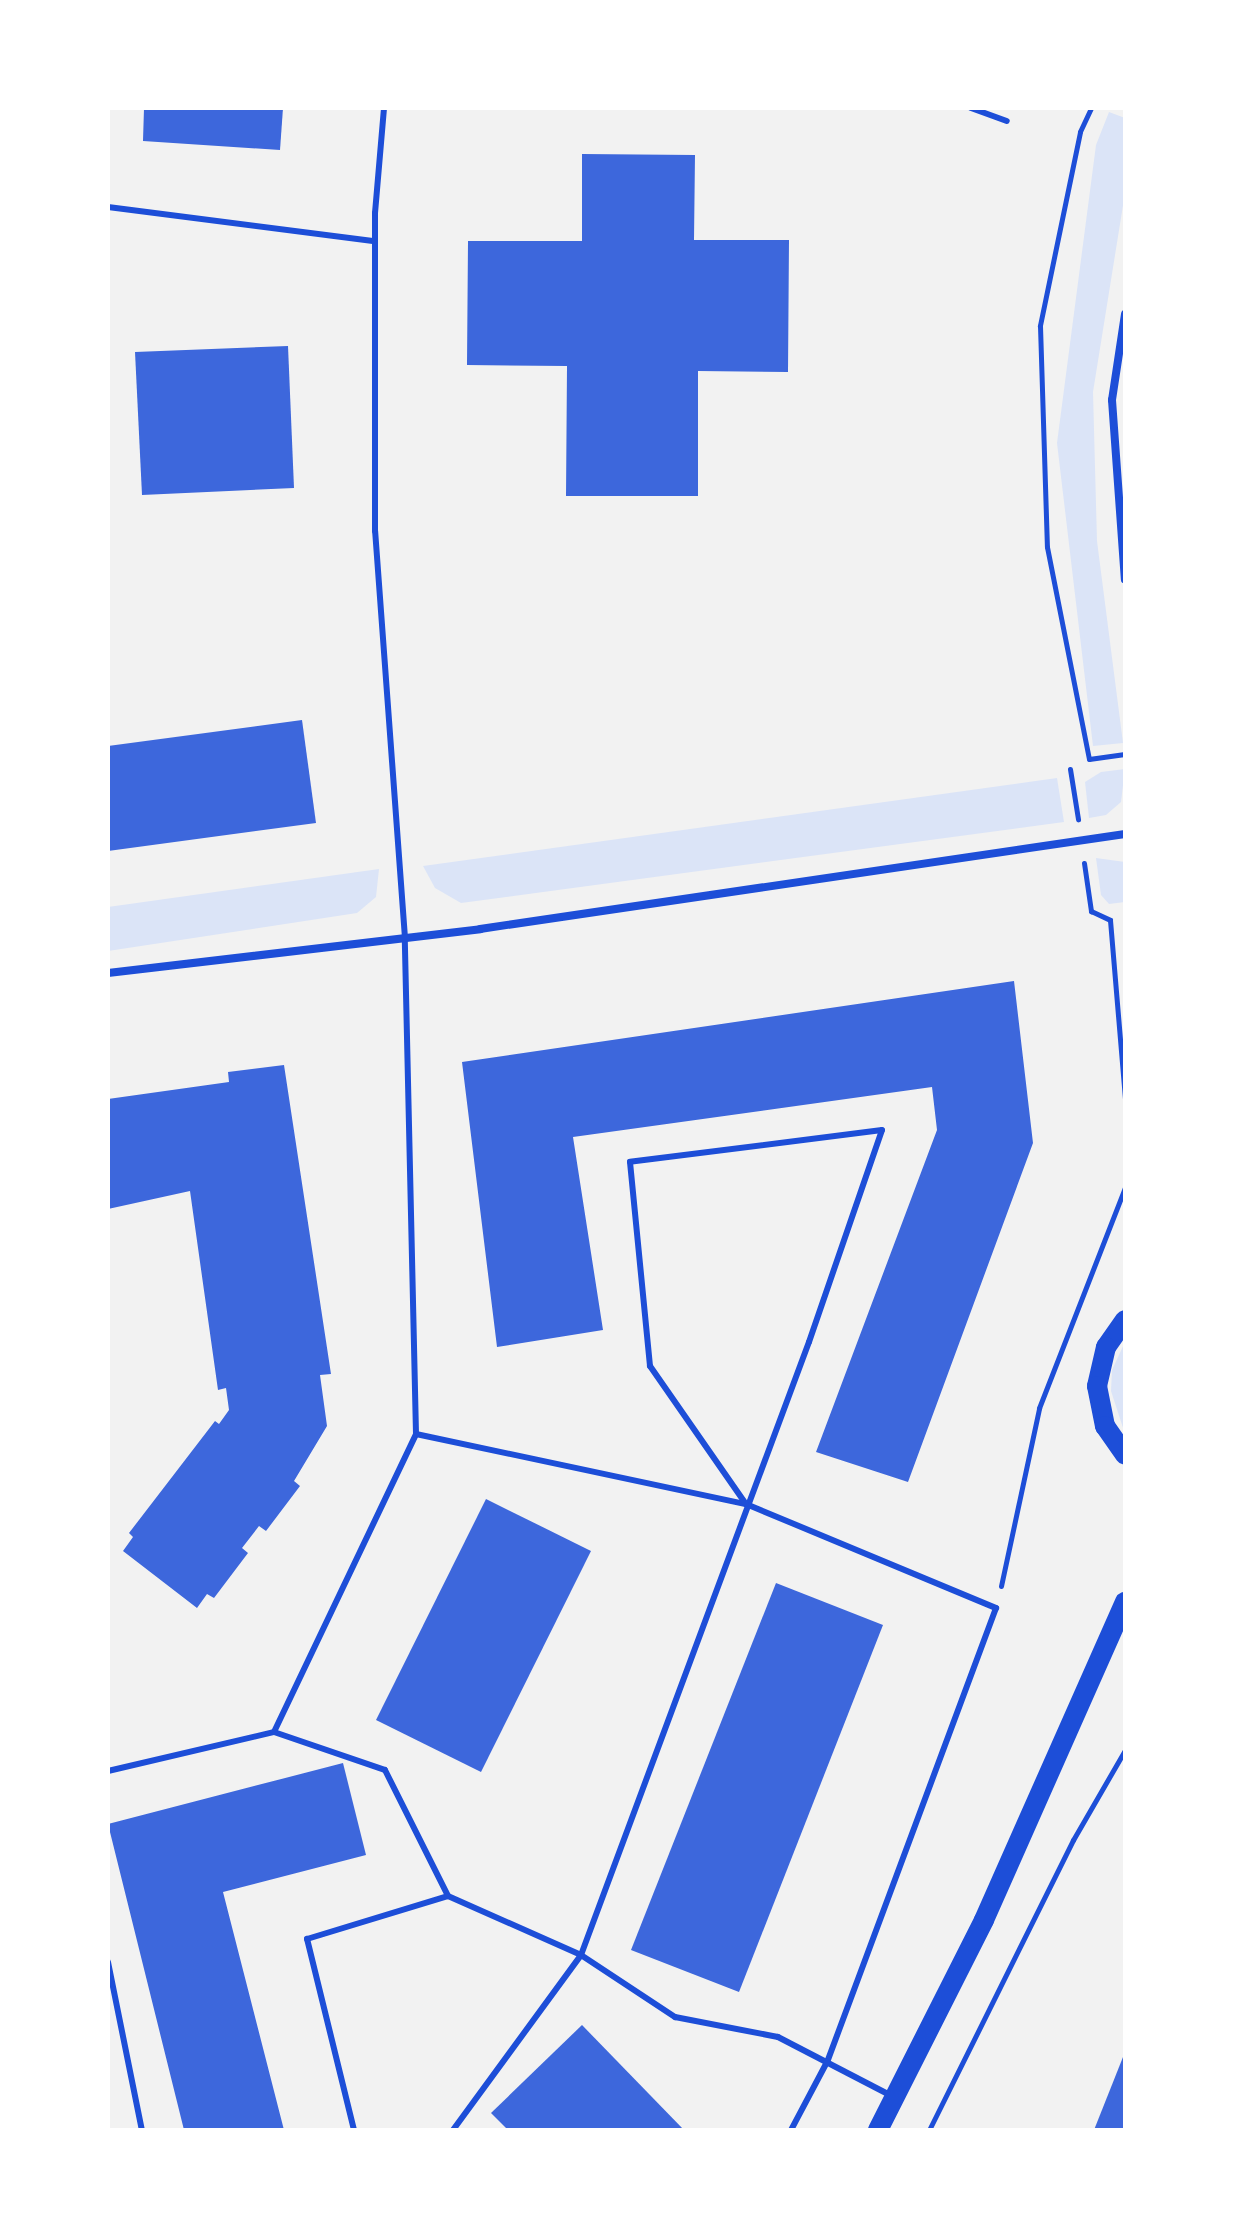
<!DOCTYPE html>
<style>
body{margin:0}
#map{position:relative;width:1233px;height:2238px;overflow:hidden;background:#f2f2f2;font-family:Commissioner,sans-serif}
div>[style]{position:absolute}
.green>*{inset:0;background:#dbe4f7}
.building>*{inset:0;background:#3d67dc}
.path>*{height:5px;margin:-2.5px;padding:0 2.5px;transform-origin:2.5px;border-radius:2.5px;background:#1d4ed8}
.service>*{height:6px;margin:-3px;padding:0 3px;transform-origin:3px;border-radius:3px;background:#1d4ed8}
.minor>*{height:8px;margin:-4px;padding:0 4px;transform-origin:4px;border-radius:4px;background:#1d4ed8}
.primary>*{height:20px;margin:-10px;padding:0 10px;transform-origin:10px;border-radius:10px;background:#1d4ed8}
span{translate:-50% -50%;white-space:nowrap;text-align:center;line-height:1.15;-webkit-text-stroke:8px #fff;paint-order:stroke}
.frame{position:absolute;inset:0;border:110px solid #fff;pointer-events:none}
</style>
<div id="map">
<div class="green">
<i style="clip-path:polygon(1109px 112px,1125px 118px,1125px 193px,1093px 392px,1097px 541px,1123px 743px,1093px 746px,1057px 443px,1096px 145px)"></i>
<i style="clip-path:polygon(1125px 769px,1121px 802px,1106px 815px,1089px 818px,1085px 782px,1101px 772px)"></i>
<i style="clip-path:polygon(1057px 778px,1064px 822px,461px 903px,435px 888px,423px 866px)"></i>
<i style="clip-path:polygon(1096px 858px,1125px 862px,1125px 902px,1109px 904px,1101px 895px)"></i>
<i style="clip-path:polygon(379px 869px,376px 897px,357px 913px,108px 951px,108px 907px)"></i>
<i style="clip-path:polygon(1125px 1342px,1125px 1434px,1111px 1391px,1112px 1370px)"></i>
</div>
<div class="building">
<i style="clip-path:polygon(144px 108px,283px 108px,280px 150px,143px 141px)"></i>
<i style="clip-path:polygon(582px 154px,695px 155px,694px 240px,789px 240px,788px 372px,698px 371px,698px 496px,566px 496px,567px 366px,467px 365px,468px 241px,582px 241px)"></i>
<i style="clip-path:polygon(288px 346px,294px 488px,142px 495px,135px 352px)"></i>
<i style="clip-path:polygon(302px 720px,316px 823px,108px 851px,108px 746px)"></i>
<i style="clip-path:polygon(1014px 981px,1033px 1143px,908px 1482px,816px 1452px,937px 1130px,932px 1087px,573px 1137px,603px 1330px,497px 1347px,462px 1062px)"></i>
<i style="clip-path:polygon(284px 1065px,331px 1374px,320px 1375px,327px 1426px,294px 1481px,300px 1486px,266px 1531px,259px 1526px,242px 1548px,248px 1553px,214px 1598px,207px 1594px,197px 1608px,123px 1551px,133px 1537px,129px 1533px,215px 1421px,219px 1424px,229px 1410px,226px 1388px,218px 1390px,190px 1191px,108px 1209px,108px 1099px,229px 1082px,228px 1072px)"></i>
<i style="clip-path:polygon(486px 1499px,591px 1551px,481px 1772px,376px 1720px)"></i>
<i style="clip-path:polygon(776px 1583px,883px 1625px,739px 1992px,631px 1950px)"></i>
<i style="clip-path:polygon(343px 1763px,366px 1855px,223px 1892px,284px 2130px,184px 2130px,108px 1824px)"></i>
<i style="clip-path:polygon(582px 2025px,684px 2130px,508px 2130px,491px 2113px)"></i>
<i style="clip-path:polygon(1125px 2052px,1125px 2130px,1094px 2130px)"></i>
</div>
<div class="path">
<i style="left:1091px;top:108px;width:26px;rotate:115deg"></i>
<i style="left:1080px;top:132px;width:198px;rotate:101.7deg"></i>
<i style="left:1040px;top:326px;width:221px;rotate:88.2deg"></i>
<i style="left:1047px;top:547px;width:216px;rotate:78.8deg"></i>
<i style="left:1089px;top:759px;width:36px;rotate:-8deg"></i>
<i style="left:1070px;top:769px;width:51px;rotate:80.9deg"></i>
<i style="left:1084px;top:863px;width:49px;rotate:81.7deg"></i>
<i style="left:1091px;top:911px;width:21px;rotate:25deg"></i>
<i style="left:1110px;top:920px;width:179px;rotate:85.2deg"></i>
<i style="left:1001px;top:1586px;width:182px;rotate:-77.9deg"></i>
<i style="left:1039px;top:1408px;width:237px;rotate:-68.7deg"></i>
<i style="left:929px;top:2130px;width:324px;rotate:-63.6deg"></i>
<i style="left:1073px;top:1840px;width:104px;rotate:-60deg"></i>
</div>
<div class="service">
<i style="left:971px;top:108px;width:38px;rotate:20deg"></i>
<i style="left:108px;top:207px;width:269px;rotate:7.3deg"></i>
<i style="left:416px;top:1434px;width:337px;rotate:12deg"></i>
<i style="left:746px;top:1504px;width:271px;rotate:22.6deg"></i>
<i style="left:996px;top:1608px;width:484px;rotate:110.4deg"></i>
<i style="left:827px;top:2062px;width:77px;rotate:117.9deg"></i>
<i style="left:274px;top:1732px;width:330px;rotate:-64.5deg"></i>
<i style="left:416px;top:1434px;width:496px;rotate:-91.3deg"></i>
<i style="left:405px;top:938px;width:408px;rotate:-94.2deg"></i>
<i style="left:375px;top:531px;width:318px;rotate:-90deg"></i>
<i style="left:375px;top:213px;width:105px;rotate:-85.1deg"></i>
<i style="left:108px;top:1771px;width:171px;rotate:-13.2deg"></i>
<i style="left:274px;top:1732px;width:117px;rotate:18.9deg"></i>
<i style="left:385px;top:1770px;width:141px;rotate:63.4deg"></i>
<i style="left:108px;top:1962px;width:171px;rotate:78.6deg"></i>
<i style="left:354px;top:2130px;width:197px;rotate:-103.8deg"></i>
<i style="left:307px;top:1939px;width:147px;rotate:-17deg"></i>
<i style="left:448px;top:1896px;width:145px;rotate:23.9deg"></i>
<i style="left:581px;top:1955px;width:654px;rotate:-69.6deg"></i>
<i style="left:809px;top:1342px;width:224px;rotate:-71deg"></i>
<i style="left:882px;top:1130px;width:254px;rotate:172.8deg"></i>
<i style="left:630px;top:1162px;width:205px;rotate:84.4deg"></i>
<i style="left:650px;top:1366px;width:168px;rotate:55.2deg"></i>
<i style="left:453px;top:2130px;width:217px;rotate:-53.8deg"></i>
<i style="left:581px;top:1955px;width:113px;rotate:33.4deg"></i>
<i style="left:675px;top:2017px;width:105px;rotate:11deg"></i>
<i style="left:778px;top:2037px;width:126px;rotate:27.4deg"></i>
</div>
<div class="minor">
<i style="left:1125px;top:314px;width:87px;rotate:98.6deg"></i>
<i style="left:1112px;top:400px;width:180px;rotate:85.9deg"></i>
<i style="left:108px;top:973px;width:375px;rotate:-6.7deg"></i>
<i style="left:480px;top:929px;width:652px;rotate:-8.38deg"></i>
</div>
<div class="primary">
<i style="left:1125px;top:1320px;width:33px;rotate:125deg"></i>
<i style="left:1106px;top:1347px;width:40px;rotate:103deg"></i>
<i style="left:1097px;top:1386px;width:41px;rotate:78.7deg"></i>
<i style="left:1105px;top:1426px;width:35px;rotate:55deg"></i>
<i style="left:878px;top:2130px;width:235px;rotate:-63.2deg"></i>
<i style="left:984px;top:1920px;width:348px;rotate:-66.1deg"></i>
</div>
<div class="frame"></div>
</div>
